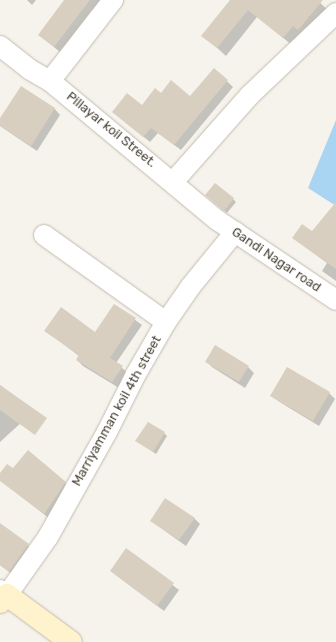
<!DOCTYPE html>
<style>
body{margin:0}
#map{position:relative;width:336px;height:642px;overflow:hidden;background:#f6f3ec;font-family:Rubik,sans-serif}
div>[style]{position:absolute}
.water>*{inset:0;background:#a9d4f2}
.shadow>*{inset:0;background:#0003}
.building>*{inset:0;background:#d8cfc1}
.roads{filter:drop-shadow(0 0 1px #c2bbae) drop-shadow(0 0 1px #c2bbae)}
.street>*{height:20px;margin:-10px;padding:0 10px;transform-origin:10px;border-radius:10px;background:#fff}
.secondary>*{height:22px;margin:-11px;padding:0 11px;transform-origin:11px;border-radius:11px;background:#fff3cd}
span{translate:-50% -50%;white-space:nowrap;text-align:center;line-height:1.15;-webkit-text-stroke:4px #fff;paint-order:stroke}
.street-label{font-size:13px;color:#4b4439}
</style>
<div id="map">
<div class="water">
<i style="clip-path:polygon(336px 120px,336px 206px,308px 188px)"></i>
</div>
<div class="shadow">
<i style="clip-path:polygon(27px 0,36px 0,32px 5px)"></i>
<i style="clip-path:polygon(71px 0,104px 0,95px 12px,92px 10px,60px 52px,39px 35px)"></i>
<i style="clip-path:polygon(231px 0,317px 0,329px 11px,292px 45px,257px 17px,226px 56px,203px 35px)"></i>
<i style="clip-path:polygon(214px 69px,233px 87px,181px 150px,158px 133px,150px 142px,113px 112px,190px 97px)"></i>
<i style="clip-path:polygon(54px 108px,60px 115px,37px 151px,0 126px,0 120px)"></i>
<i style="clip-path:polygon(210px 198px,233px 199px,236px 202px,227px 213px)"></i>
<i style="clip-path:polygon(336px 212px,336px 281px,322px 271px,327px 263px,293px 238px,312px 232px)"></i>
<i style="clip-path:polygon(115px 305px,142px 325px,116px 363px,128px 373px,119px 388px,83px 366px,77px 360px,79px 356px,46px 331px,96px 333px)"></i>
<i style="clip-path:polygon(215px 346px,248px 367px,254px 373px,245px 388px,212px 367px,206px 361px)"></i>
<i style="clip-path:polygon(0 385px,34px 411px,0 442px)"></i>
<i style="clip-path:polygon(329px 393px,335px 399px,319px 426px,278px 401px,271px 395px)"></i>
<i style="clip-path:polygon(164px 433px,167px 436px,156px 454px,137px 441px)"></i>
<i style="clip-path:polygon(13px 469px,65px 483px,71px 489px,50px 519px,0 480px,0 475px)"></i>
<i style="clip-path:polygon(194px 518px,200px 524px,186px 546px,151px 521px)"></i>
<i style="clip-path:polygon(0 524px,34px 551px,16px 577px,0 565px)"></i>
<i style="clip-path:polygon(127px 550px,179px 590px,164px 611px,111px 571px)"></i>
</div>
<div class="building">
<i style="clip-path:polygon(64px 0,90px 0,54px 47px,38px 35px)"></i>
<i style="clip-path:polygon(230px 0,323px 0,298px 30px,293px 26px,283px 38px,248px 10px,217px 48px,201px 36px)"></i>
<i style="clip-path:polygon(214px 68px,228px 80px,174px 145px,151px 128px,143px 137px,112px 112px,127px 93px,142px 105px,155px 88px,161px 93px,171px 80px,190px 96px)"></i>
<i style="clip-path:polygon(21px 86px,55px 108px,31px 146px,0 126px,0 118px)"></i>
<i style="clip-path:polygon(215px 183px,234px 198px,224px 211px,205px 195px)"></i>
<i style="clip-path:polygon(336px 202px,336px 269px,292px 238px,302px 224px,312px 231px)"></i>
<i style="clip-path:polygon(114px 304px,136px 318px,110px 358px,123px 366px,112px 382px,76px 360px,79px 355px,44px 331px,61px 307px,95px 332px)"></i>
<i style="clip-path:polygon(215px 345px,249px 366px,239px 382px,205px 362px)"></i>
<i style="clip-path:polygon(287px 367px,330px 392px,313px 421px,270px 396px)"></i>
<i style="clip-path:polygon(0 385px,47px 418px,35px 435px,0 410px)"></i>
<i style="clip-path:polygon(148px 422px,165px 432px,153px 452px,135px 441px)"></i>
<i style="clip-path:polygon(28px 450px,66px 482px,44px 514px,0 481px,0 473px,7px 464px,13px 468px)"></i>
<i style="clip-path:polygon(165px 498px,195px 518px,179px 540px,150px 521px)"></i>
<i style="clip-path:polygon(0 523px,29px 544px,9px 572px,0 565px)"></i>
<i style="clip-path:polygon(126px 548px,174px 583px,157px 606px,110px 571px)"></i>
</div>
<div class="roads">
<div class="street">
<i style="left:0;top:46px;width:37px;rotate:38deg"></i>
<i style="left:29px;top:69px;width:24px;rotate:30deg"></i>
<i style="left:50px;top:81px;width:217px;rotate:39.8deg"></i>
<i style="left:217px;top:220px;width:143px;rotate:33.9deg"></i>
<i style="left:50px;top:81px;width:103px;rotate:-52.1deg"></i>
<i style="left:173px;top:182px;width:116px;rotate:-48.5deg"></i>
<i style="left:250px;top:95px;width:119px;rotate:-43.6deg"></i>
<i style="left:44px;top:235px;width:150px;rotate:35.5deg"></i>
<i style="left:0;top:590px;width:9px;rotate:36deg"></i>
<i style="left:7px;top:595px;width:71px;rotate:-54.7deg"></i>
<i style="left:48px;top:537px;width:120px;rotate:-60.7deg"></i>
<i style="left:107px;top:432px;width:65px;rotate:-63.4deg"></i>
<i style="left:136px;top:374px;width:60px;rotate:-60deg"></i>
<i style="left:166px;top:322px;width:44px;rotate:-55.2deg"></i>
<i style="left:191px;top:286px;width:70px;rotate:-50.8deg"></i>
</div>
<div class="secondary">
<i style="left:0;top:602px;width:10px;rotate:-45deg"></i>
<i style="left:7px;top:595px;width:79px;rotate:36.3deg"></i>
</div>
</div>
<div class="street-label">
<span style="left:111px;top:130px;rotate:39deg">Pillayar koil Street.</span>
<span style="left:276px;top:260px;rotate:34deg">Gandi Nagar road</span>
<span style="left:117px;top:411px;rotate:-61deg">Marriyamman koil 4th street</span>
</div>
</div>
